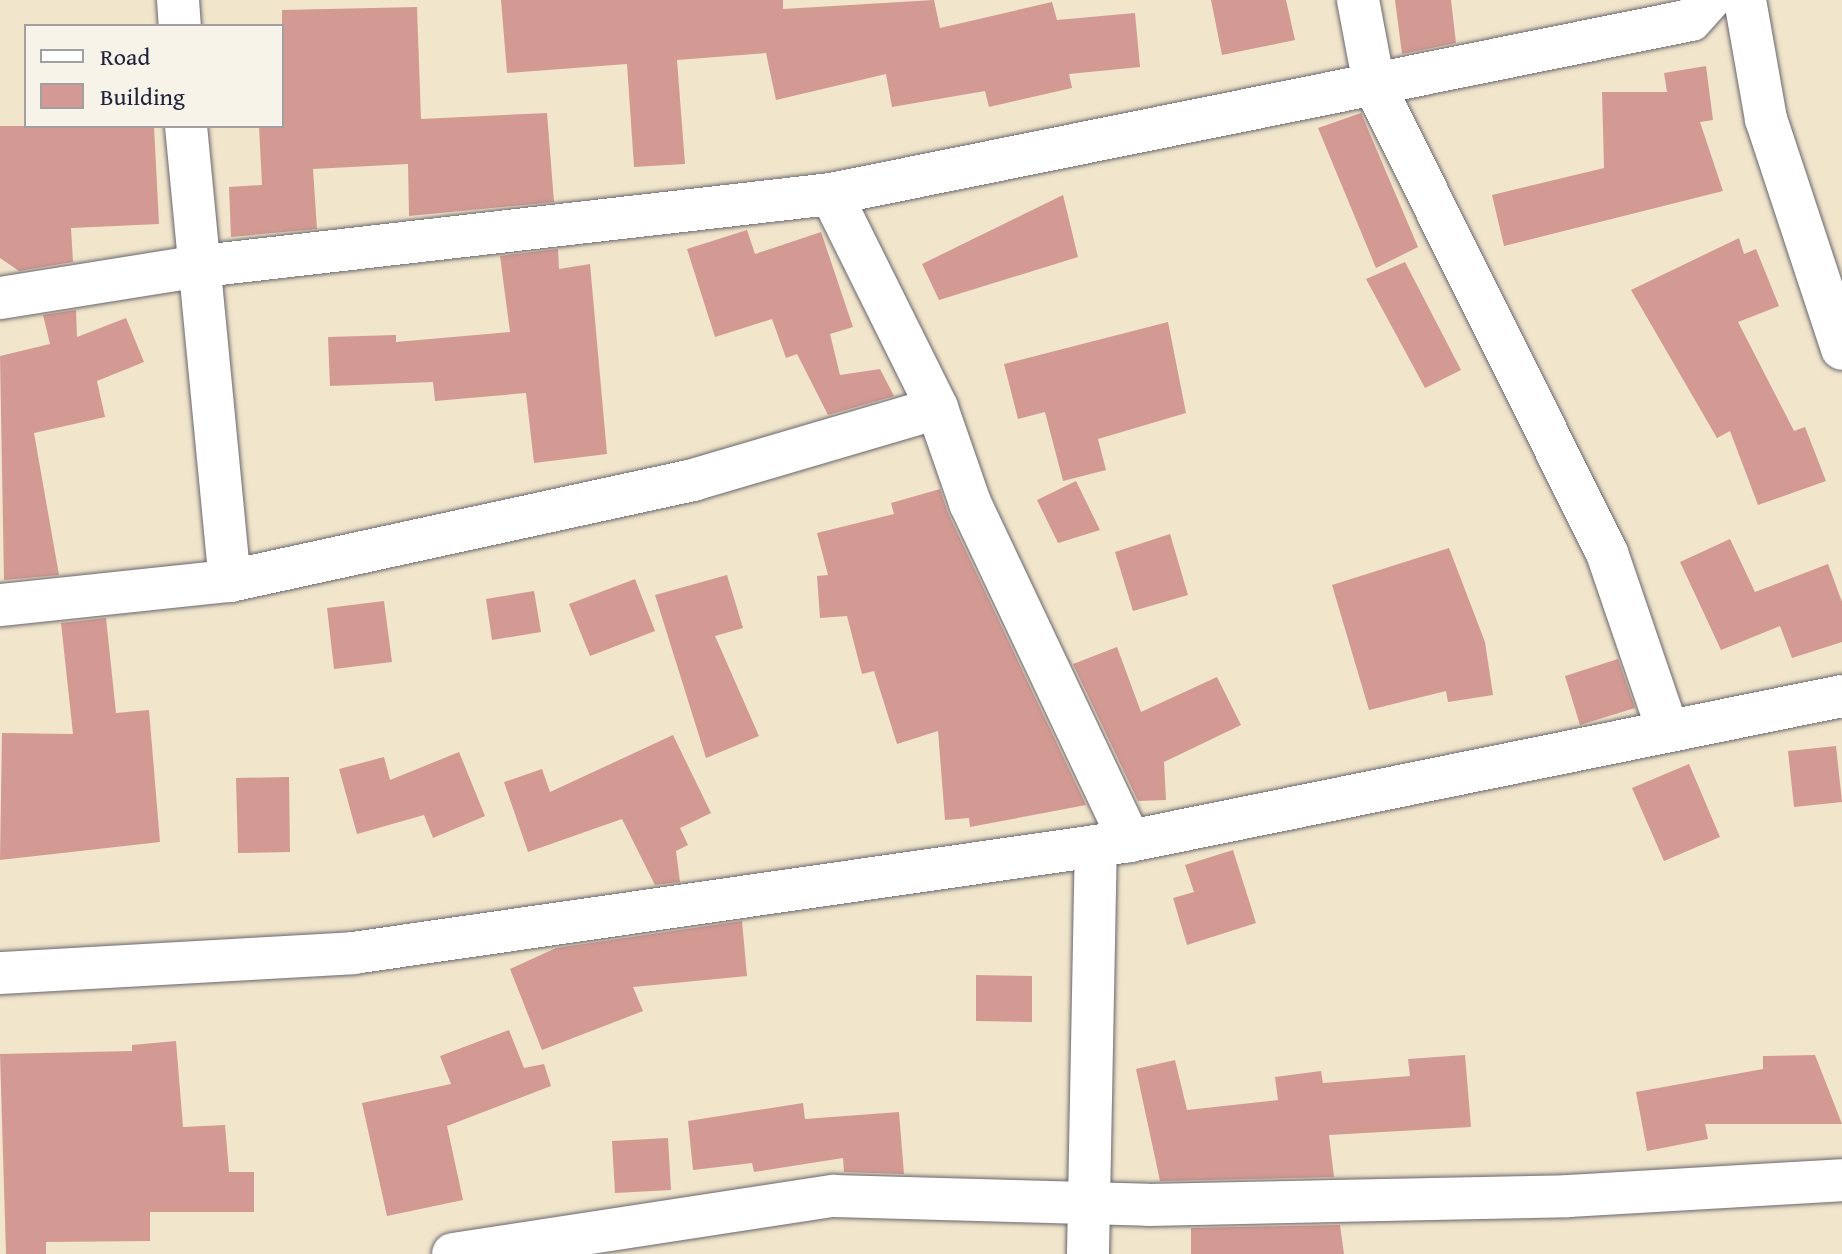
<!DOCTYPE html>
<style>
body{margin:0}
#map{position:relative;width:1842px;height:1254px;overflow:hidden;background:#f1e5cb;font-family:"Gentium Book Plus",serif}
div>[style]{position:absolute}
.building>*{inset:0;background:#d39a94}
.roads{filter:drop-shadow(0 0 2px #6a666d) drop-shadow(0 0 2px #6a666d)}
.street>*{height:42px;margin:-21px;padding:0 21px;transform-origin:21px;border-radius:21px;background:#fff}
span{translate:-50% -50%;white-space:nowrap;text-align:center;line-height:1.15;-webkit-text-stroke:8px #f7f3e8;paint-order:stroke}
.legend{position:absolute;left:24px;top:24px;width:260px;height:104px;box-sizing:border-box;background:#f7f3e8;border:2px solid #a29fa3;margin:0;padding:10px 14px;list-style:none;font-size:24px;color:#22223b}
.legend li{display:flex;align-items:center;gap:16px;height:40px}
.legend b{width:40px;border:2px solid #a29fa3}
</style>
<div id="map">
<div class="building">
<i style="clip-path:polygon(501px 0,783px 0,783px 9px,934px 0,940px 28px,1052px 2px,1057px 20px,1135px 13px,1140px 67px,1069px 74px,1072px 88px,989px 107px,985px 91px,892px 107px,886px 74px,776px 100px,766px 53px,677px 60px,685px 164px,634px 167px,627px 64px,507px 73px)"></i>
<i style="clip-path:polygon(1211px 0,1286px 0,1295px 40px,1222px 55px)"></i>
<i style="clip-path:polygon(1395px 0,1451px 0,1456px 43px,1402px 54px)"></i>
<i style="clip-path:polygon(417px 7px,421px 119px,547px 113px,554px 202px,409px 216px,408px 164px,313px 169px,317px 229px,231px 237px,229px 187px,262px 185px,259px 126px,282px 126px,282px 10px)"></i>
<i style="clip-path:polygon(1706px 66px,1713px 120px,1700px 122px,1723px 191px,1504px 246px,1492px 195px,1604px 168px,1602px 92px,1667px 92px,1664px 73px)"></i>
<i style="clip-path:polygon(1361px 113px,1418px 247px,1376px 268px,1318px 128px)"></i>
<i style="clip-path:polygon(0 126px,154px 126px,159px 224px,71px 228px,73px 262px,19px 271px,0 258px)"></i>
<i style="clip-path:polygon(1063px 195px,1078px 257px,939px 300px,922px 264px)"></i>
<i style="clip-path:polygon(747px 230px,755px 254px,821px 232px,853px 327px,830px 334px,840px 375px,880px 369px,894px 396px,828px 415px,797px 354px,786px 358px,772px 319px,715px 337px,687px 249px)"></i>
<i style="clip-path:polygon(1739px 238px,1744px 254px,1756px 249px,1779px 306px,1738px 322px,1794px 431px,1805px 427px,1826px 481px,1758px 505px,1730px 431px,1717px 438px,1631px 290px)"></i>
<i style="clip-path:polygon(558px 249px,559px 269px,590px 264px,607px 454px,534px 463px,526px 393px,435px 401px,433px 382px,330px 386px,328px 337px,396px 335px,396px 342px,510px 332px,500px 256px)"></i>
<i style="clip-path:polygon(1405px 262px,1461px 370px,1425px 388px,1366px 279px)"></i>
<i style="clip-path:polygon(76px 310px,77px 337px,126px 318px,144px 362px,97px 381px,105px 417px,34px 433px,59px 575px,4px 580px,0 356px,50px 344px,43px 315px)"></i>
<i style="clip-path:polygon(1168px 322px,1186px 413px,1098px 439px,1106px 470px,1063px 481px,1045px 412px,1018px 419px,1004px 364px)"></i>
<i style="clip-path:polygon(1076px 481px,1100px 530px,1058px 543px,1037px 500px)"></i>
<i style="clip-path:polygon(940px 489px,948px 513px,1086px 805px,970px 827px,969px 818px,945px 820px,938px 731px,897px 744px,874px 671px,862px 674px,847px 616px,820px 618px,817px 576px,828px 575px,817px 533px,894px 514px,891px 503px)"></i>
<i style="clip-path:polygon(1170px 534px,1188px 595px,1133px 611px,1115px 552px)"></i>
<i style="clip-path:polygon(1730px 539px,1755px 592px,1828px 564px,1842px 602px,1842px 642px,1792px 658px,1780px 626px,1721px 650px,1680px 562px)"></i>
<i style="clip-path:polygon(1449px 548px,1485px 642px,1493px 695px,1448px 702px,1446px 691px,1369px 710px,1332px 585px)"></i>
<i style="clip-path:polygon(727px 575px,743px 628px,715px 636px,759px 736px,706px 758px,655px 595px)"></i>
<i style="clip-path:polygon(635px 579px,655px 631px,590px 656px,569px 604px)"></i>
<i style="clip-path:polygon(534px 591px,541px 632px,492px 640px,486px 599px)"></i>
<i style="clip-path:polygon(384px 601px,392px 662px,334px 669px,327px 608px)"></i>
<i style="clip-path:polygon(106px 618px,116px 713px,149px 710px,160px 842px,0 860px,2px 733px,73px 734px,61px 623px)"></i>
<i style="clip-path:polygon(1117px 647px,1141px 712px,1217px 677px,1241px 725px,1164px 762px,1166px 800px,1138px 801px,1073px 664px)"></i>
<i style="clip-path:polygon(1618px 659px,1635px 708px,1580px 725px,1565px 676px)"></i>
<i style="clip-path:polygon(673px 735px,711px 813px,680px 828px,688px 845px,676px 851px,680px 882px,655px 885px,622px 819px,528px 852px,504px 782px,542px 769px,550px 792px)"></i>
<i style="clip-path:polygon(1836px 746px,1842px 802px,1794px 807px,1788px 751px)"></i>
<i style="clip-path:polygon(459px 752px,485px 816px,433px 838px,424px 815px,357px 834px,339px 769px,384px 757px,390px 780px)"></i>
<i style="clip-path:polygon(1689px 764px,1720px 837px,1664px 861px,1632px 788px)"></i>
<i style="clip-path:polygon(289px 777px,290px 852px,238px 853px,236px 778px)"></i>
<i style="clip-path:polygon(1233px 850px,1256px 923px,1187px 945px,1173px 898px,1194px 892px,1185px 865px)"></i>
<i style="clip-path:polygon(742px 921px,747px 976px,633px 987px,643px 1011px,542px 1050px,510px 969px,556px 948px)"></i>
<i style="clip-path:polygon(976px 975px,1032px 976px,1032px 1022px,976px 1021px)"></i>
<i style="clip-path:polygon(509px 1030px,524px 1068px,544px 1064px,551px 1086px,447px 1126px,463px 1200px,387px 1216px,362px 1103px,451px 1084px,440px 1056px)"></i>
<i style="clip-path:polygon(176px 1041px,183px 1127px,225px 1125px,229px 1172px,254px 1172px,254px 1212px,150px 1212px,150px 1241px,46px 1242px,46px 1254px,6px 1254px,0 1054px,132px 1051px,132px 1045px)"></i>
<i style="clip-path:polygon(1465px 1055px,1471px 1127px,1329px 1135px,1334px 1177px,1160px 1181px,1136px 1069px,1175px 1060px,1187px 1110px,1278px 1100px,1275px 1077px,1321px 1071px,1323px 1083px,1410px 1076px,1408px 1059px)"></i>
<i style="clip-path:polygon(1815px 1055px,1842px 1124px,1705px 1124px,1708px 1139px,1647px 1151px,1636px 1092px,1763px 1069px,1763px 1056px)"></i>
<i style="clip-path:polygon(803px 1103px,805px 1119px,899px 1112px,904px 1174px,844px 1172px,843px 1158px,754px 1172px,752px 1163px,693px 1170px,688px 1121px)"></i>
<i style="clip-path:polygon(668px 1138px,671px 1190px,615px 1193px,612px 1141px)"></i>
<i style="clip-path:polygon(1340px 1225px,1344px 1254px,1191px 1254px,1191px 1228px)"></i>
</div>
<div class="roads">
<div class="street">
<i style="left:178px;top:0;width:26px;rotate:86deg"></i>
<i style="left:1358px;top:0;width:86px;rotate:79.3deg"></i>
<i style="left:1374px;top:85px;width:523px;rotate:63.53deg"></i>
<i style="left:1607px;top:553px;width:188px;rotate:71.1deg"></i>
<i style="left:1745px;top:0;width:121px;rotate:80deg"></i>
<i style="left:1766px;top:119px;width:242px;rotate:71.7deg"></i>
<i style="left:186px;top:126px;width:457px;rotate:84.5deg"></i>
<i style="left:831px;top:194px;width:239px;rotate:63.6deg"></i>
<i style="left:937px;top:408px;width:101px;rotate:70.8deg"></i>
<i style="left:970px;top:503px;width:374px;rotate:64.7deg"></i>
<i style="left:0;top:298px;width:196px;rotate:-9.1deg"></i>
<i style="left:194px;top:267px;width:641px;rotate:-6.54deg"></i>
<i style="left:831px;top:194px;width:877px;rotate:-11.44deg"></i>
<i style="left:1691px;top:20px;width:27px;rotate:-48deg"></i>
<i style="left:0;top:605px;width:231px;rotate:-6deg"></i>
<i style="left:230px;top:581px;width:474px;rotate:-12.3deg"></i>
<i style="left:693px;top:480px;width:254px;rotate:-16.4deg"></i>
<i style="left:0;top:973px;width:354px;rotate:-3.2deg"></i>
<i style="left:353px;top:953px;width:785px;rotate:-8.2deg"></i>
<i style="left:1130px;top:841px;width:727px;rotate:-11.51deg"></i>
<i style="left:453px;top:1254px;width:385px;rotate:-8.7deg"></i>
<i style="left:834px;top:1196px;width:314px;rotate:1.6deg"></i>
<i style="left:1148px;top:1205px;width:420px;rotate:-1.2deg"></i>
<i style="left:1568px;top:1196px;width:274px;rotate:-3.3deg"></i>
<i style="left:1088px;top:1254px;width:408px;rotate:-88.9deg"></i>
</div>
</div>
<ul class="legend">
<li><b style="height:10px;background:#fff"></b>Road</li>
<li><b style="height:22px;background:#d39a94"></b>Building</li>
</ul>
</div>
